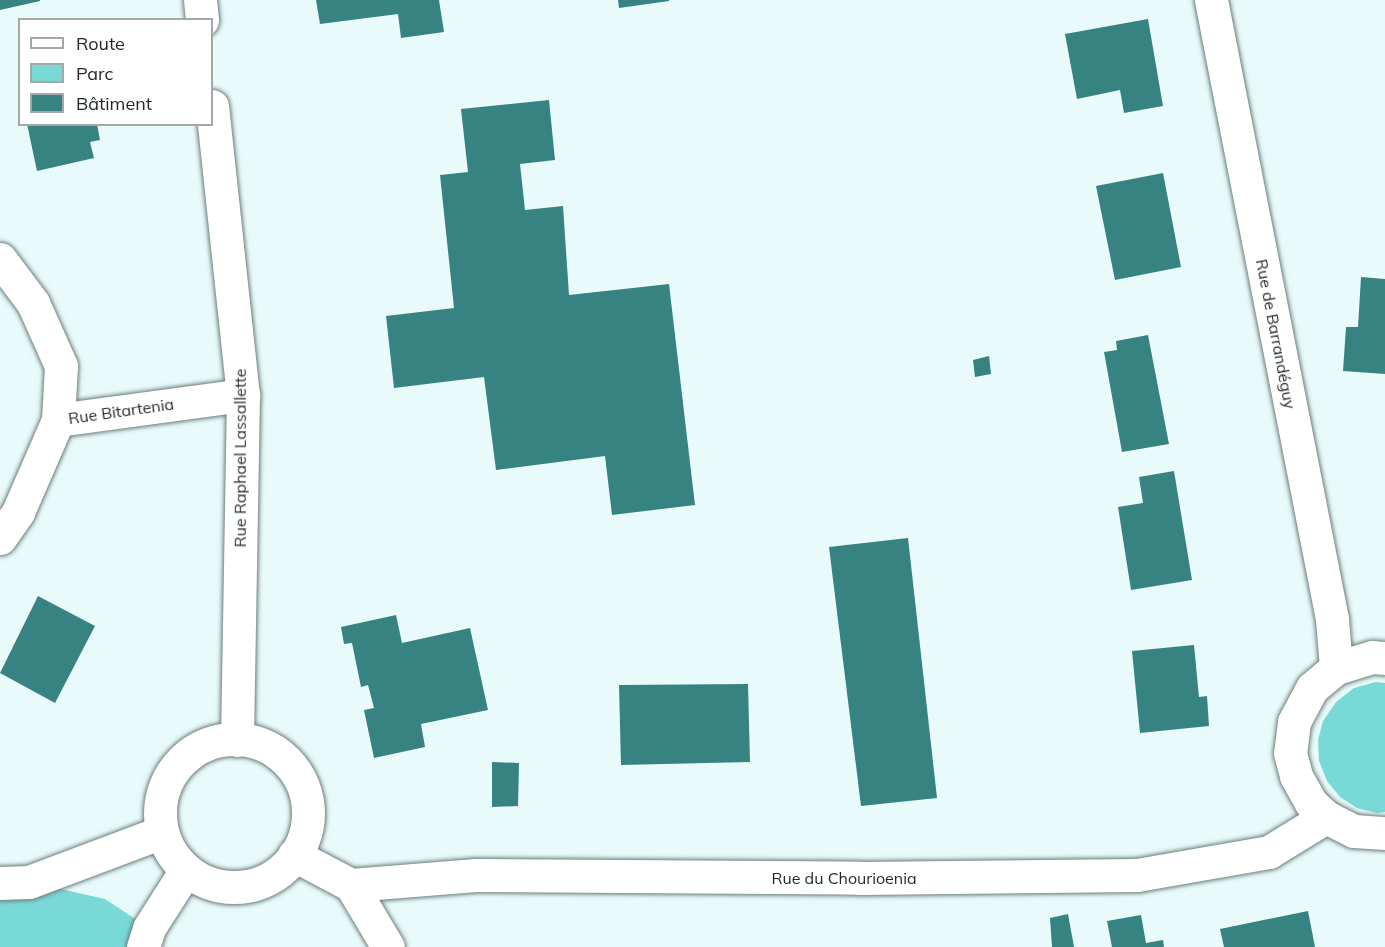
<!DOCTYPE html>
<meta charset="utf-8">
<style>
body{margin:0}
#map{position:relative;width:1385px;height:947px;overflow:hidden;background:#e8fbfa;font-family:Mulish,sans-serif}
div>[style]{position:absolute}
.green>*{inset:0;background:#79d9d6}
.building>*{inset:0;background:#368382}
.roads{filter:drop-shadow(0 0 2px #6c7d7c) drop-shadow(0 0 2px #6c7d7c)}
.minor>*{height:33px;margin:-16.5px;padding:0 16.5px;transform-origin:16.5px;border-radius:16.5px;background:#fff}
.secondary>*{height:33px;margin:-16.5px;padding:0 16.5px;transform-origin:16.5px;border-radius:16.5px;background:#fff}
.secondary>.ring{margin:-16.5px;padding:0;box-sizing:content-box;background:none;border:33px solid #fff;border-radius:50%}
span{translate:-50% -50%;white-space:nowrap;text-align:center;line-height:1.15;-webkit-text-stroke:5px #fff;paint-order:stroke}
.street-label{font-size:16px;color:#1f2626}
.legend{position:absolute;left:18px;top:18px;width:195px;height:108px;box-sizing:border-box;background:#fff;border:2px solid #a5a8a8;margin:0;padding:8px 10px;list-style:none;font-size:18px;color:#1f2626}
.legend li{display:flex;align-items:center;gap:12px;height:30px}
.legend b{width:30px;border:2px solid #a5a8a8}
</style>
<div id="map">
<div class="green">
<i style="clip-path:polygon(1376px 682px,1385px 683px,1385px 812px,1377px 813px,1357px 808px,1340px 797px,1327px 781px,1319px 761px,1318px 740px,1323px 721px,1336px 702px,1354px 688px)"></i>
<i style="clip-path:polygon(29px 882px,105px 899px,149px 928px,143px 947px,0 947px,0 883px)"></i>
</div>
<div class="building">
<i style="clip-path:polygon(0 0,40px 0,40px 1px,0 10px)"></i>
<i style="clip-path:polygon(316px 0,439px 0,444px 32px,401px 38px,398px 14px,320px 24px)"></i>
<i style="clip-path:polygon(618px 0,669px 0,669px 1px,619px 8px)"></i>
<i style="clip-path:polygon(1148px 19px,1163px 106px,1124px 113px,1120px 90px,1077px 99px,1065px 34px)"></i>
<i style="clip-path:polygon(549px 100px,555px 160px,520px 164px,525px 210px,563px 206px,569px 295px,669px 284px,695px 505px,612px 515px,605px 456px,496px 470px,484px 377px,394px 388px,386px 316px,454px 308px,440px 175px,468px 172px,461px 109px)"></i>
<i style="clip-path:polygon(27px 124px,97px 124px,100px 140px,90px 142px,94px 158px,37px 171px)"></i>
<i style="clip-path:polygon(1163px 173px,1181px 267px,1115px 280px,1096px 186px)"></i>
<i style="clip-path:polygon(1361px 277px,1385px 279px,1385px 374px,1343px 371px,1346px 327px,1358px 327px)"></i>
<i style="clip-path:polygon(1148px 335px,1169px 444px,1122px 452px,1104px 352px,1117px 350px,1116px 341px)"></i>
<i style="clip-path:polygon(989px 356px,991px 374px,975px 377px,973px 360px)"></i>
<i style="clip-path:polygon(1174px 471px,1192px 580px,1131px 590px,1118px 507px,1143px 503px,1139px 477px)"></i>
<i style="clip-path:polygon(908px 538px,937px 798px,861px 806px,829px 547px)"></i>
<i style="clip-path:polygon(38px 596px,95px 626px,55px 703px,0 673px)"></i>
<i style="clip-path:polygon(396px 615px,402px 643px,470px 628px,488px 710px,421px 724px,425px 747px,374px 758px,364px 710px,374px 708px,368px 685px,361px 687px,352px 643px,344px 644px,341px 627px)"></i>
<i style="clip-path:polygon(1194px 645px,1199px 697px,1207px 696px,1209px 726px,1140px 733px,1132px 651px)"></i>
<i style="clip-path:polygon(748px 684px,750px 762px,621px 765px,619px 685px)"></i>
<i style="clip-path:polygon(492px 762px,519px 763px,518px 806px,492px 807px)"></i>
<i style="clip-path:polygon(1308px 911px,1315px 947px,1224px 947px,1220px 929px)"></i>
<i style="clip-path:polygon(1068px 914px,1074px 947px,1052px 947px,1050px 918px)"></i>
<i style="clip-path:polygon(1141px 915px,1146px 943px,1163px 940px,1164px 947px,1112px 947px,1107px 921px)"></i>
</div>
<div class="roads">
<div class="minor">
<i style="left:1211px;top:0;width:631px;rotate:78.94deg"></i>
<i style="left:1332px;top:619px;width:49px;rotate:85.3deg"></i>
<i style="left:0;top:259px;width:55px;rotate:53.1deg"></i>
<i style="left:33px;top:303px;width:69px;rotate:66deg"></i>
<i style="left:61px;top:366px;width:54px;rotate:93.2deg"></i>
<i style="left:0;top:538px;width:32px;rotate:-55deg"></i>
<i style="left:18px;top:512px;width:100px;rotate:-66.5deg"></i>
<i style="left:58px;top:420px;width:187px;rotate:-7.7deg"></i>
<i style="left:1385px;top:658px;width:13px;rotate:-176deg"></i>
<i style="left:1372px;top:657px;width:38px;rotate:163deg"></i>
<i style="left:1336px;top:668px;width:31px;rotate:140deg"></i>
<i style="left:1312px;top:688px;width:38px;rotate:118deg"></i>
<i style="left:1294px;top:722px;width:31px;rotate:97deg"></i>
<i style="left:1290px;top:753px;width:24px;rotate:75deg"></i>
<i style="left:1296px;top:776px;width:31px;rotate:61deg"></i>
<i style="left:1311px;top:803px;width:21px;rotate:43deg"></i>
<i style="left:1326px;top:817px;width:31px;rotate:27deg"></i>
<i style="left:1354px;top:831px;width:31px;rotate:4deg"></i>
<i style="left:0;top:883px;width:29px;rotate:-2deg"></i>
<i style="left:29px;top:882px;width:142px;rotate:-20.6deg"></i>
<i style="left:351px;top:885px;width:125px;rotate:-4.6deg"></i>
<i style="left:476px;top:875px;width:384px;rotate:0.4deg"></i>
<i style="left:860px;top:878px;width:277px;rotate:-0.6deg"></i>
<i style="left:1137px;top:875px;width:134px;rotate:-9.9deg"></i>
<i style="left:1269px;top:852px;width:67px;rotate:-31.6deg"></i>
<i style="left:143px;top:947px;width:20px;rotate:-72deg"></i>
<i style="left:149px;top:928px;width:69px;rotate:-57.5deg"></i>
</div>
<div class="secondary">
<i style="left:200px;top:0;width:20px;rotate:84deg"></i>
<i style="left:212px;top:106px;width:291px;rotate:83.9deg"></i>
<i style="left:243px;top:395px;width:345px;rotate:91deg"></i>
<i class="ring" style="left:160px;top:739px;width:115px;height:115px"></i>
<i style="left:294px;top:855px;width:64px;rotate:27.8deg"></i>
<i style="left:351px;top:885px;width:72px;rotate:59.2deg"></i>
</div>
</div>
<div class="street-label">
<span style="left:1276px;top:334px;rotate:79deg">Rue de Barrandéguy</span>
<span style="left:121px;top:411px;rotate:-8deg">Rue Bitartenia</span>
<span style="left:240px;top:458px;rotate:-90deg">Rue Raphael Lassallette</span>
<span style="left:844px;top:878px">Rue du Chourioenia</span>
</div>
<ul class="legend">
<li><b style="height:8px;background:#fff"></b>Route</li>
<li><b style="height:16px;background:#79d9d6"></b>Parc</li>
<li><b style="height:16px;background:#368382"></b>Bâtiment</li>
</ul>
</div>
